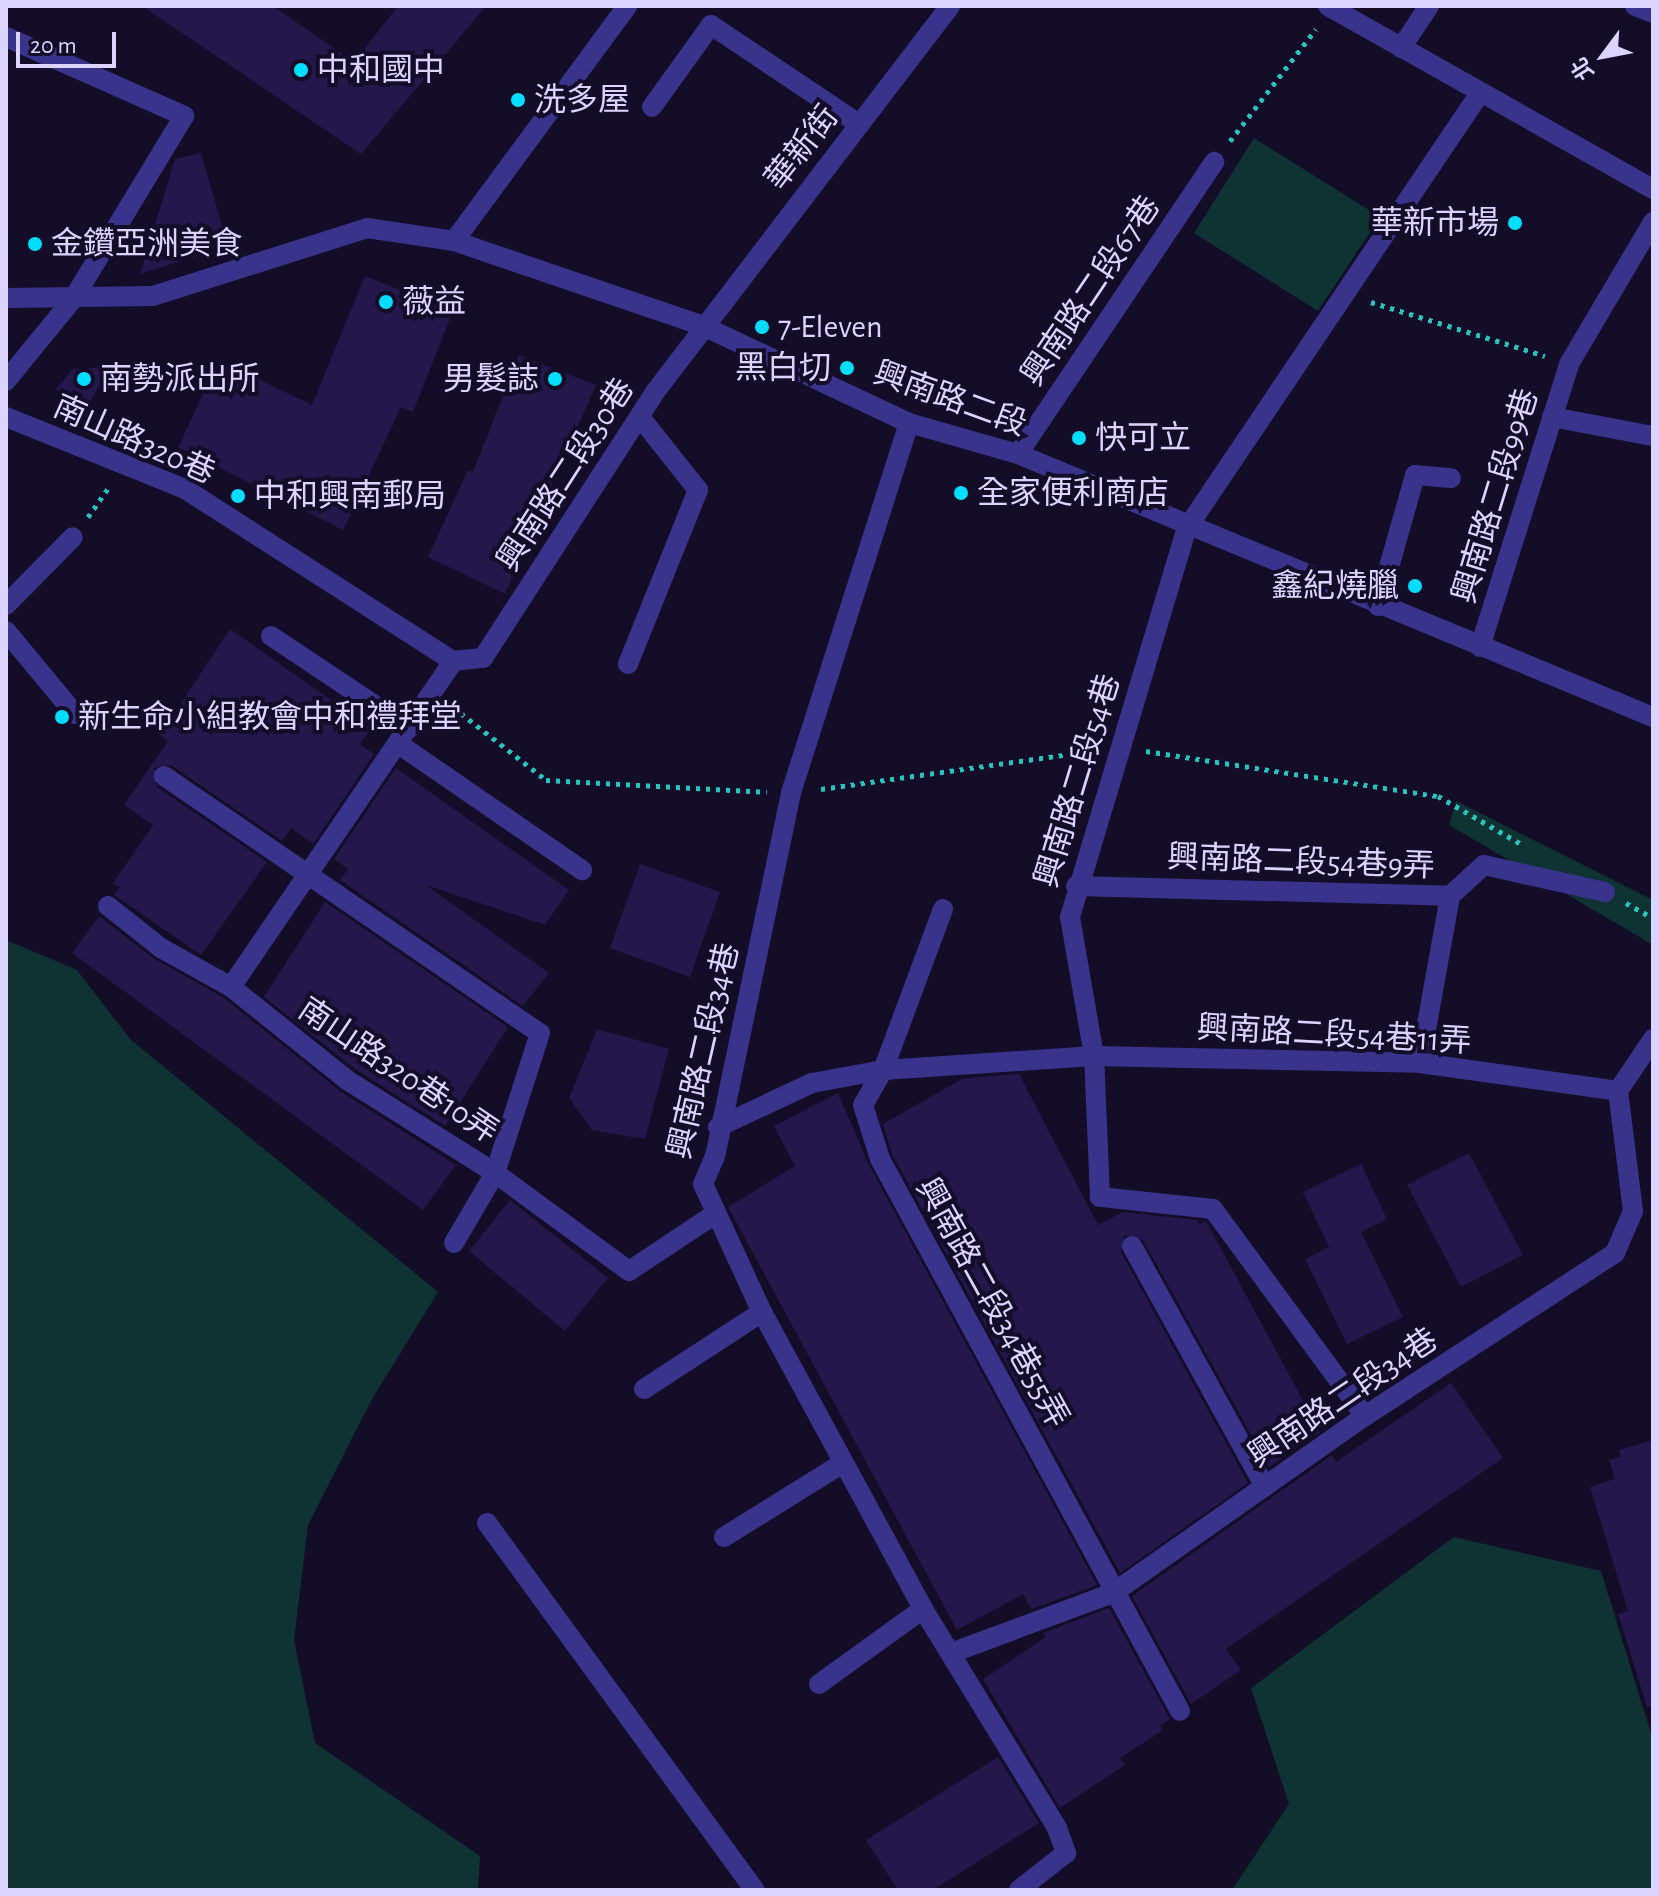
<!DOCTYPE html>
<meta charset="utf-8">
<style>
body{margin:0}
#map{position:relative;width:1659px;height:1896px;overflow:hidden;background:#130d28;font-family:"Alegreya Sans","Noto Sans TC",sans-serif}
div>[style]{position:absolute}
.green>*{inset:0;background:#0f3333}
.building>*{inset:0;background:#23174b}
.path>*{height:5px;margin-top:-2.5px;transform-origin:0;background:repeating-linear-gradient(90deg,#23c5c0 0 4px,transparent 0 10px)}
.minor>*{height:20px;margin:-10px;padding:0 10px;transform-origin:10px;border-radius:10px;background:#39338c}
.dots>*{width:22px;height:22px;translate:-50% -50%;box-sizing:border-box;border:4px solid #130d28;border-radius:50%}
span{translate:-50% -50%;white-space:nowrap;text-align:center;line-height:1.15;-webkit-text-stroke:8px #130d28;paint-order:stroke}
.poi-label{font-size:32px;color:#dbd4ff}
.left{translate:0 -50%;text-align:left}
.right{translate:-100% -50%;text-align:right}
.street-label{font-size:32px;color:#dbd4ff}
.frame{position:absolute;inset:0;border:8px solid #dbd4ff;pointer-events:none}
.north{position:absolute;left:1563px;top:16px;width:80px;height:80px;-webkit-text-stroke:6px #130d28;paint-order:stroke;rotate:238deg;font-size:22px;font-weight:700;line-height:32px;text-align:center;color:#dbd4ff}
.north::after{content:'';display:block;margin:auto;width:28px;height:36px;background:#dbd4ff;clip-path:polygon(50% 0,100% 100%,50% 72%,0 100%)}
.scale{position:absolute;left:16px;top:32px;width:100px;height:36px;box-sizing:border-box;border:4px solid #dbd4ff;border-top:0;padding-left:10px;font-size:24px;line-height:28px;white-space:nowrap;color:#dbd4ff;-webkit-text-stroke:6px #130d28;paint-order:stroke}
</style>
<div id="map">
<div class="green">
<i style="clip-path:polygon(1254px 138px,1380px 217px,1318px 311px,1194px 233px)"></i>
<i style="clip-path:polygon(1456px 801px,1653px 900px,1653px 945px,1449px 825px)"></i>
<i style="clip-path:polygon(6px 940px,77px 970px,130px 1039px,438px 1292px,372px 1399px,308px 1525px,294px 1640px,315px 1743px,480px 1856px,478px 1890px,6px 1890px)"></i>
<i style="clip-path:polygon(1454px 1537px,1601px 1571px,1653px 1740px,1653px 1890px,1232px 1890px,1289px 1804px,1251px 1688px)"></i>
</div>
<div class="building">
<i style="clip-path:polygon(142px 6px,273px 6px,354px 62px,398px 6px,486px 6px,361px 154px)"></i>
<i style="clip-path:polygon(201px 153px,228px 246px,140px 274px,175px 159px)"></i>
<i style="clip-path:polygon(365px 276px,453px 311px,413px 412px,401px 407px,343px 530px,178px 447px,219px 360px,312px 405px)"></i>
<i style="clip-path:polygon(519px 355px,596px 385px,505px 594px,428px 557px,468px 470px,473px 472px)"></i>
<i style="clip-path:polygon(110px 367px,89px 404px,55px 390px,73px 369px)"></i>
<i style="clip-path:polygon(230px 629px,371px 728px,360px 744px,374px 754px,313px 844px,291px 828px,282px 841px,171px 765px,154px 768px,157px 787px,267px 862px,201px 955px,114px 895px,120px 887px,113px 883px,153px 825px,124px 805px,168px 741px,160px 735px)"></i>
<i style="clip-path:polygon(396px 768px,569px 890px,545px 925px,426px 885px,549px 973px,523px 1006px,340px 880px,348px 869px,334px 859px)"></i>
<i style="clip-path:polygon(640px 864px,720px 892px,690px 977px,610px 948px)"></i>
<i style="clip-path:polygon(325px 902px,508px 1027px,445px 1126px,355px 1069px,264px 997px)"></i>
<i style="clip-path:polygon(99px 916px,153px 958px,224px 998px,340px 1091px,456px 1165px,423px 1210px,72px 953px)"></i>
<i style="clip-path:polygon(597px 1029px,669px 1049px,645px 1139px,592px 1130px,569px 1098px)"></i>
<i style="clip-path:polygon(1019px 1074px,1098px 1225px,1123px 1212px,1197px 1220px,1199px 1225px,1206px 1221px,1320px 1432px,1269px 1467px,1143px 1240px,1125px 1235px,1121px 1252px,1248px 1483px,1120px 1573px,892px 1154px,883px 1124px,964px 1078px)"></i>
<i style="clip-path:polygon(838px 1093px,869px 1165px,1097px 1585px,1031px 1609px,1023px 1594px,957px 1630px,728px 1207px,795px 1166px,774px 1126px)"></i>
<i style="clip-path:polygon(1469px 1153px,1523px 1255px,1461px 1287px,1407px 1185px)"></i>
<i style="clip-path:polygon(1361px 1164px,1387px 1219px,1361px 1232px,1403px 1317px,1347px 1344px,1305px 1259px,1329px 1247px,1303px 1192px)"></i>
<i style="clip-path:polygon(510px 1200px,608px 1278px,565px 1331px,469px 1251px)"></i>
<i style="clip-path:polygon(1451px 1383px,1503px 1458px,1226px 1649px,1241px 1670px,1191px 1704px,1132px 1596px,1332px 1455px,1336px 1462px)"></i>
<i style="clip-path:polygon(1653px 1440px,1653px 1706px,1647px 1707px,1618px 1614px,1628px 1611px,1590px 1487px,1615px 1479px,1609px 1460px,1621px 1457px,1619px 1450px)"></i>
<i style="clip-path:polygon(1109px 1608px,1170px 1719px,1160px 1726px,1163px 1730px,1120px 1758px,1125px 1765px,1060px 1808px,983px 1679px,1046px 1637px,1043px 1633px)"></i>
<i style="clip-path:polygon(998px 1757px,1039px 1823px,933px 1890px,898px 1890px,866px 1840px)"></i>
</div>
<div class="path">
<i style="left:1230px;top:141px;width:141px;rotate:-52.5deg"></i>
<i style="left:1371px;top:302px;width:182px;rotate:17.2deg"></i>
<i style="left:88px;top:517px;width:38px;rotate:-55deg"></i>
<i style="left:453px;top:707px;width:118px;rotate:38.1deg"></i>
<i style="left:546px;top:780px;width:221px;rotate:3.1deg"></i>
<i style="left:1146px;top:751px;width:295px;rotate:8.8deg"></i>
<i style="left:1438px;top:796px;width:98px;rotate:30deg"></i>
<i style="left:821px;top:789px;width:274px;rotate:-8deg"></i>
<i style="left:1626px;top:903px;width:31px;rotate:29deg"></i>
</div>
<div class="minor">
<i style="left:1328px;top:6px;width:373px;rotate:29.4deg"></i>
<i style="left:1635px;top:6px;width:19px;rotate:21deg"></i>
<i style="left:6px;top:37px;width:195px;rotate:23.9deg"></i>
<i style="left:184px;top:116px;width:214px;rotate:121.2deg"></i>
<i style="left:73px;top:299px;width:106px;rotate:129.3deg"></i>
<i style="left:1401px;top:48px;width:50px;rotate:-56.3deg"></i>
<i style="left:652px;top:107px;width:101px;rotate:-54.3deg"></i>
<i style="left:711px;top:25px;width:178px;rotate:33.8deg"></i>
<i style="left:454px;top:241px;width:292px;rotate:-53.6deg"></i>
<i style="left:6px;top:298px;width:147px;rotate:-0.8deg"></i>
<i style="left:153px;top:296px;width:225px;rotate:-17.6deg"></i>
<i style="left:367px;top:228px;width:88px;rotate:8.5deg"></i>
<i style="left:454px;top:241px;width:263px;rotate:18.8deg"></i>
<i style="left:703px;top:326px;width:228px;rotate:25.2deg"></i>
<i style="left:909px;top:423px;width:113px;rotate:15.9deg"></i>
<i style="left:1018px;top:454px;width:687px;rotate:22.5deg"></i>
<i style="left:6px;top:417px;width:193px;rotate:21.9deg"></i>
<i style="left:185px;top:489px;width:318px;rotate:32.7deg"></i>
<i style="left:453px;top:661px;width:30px;rotate:-6deg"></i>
<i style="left:483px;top:658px;width:317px;rotate:-57.1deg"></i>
<i style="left:655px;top:392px;width:486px;rotate:-52.6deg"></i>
<i style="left:1552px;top:417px;width:103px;rotate:10.7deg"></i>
<i style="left:909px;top:423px;width:388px;rotate:107.7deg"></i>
<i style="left:791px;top:793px;width:371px;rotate:101.8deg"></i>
<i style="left:715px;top:1156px;width:30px;rotate:113deg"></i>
<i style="left:703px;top:1184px;width:141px;rotate:65.3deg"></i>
<i style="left:762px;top:1312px;width:338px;rotate:61.5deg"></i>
<i style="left:923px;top:1609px;width:257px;rotate:58.5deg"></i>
<i style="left:1057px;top:1828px;width:27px;rotate:70deg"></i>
<i style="left:1066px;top:1853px;width:60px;rotate:141.8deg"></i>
<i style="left:1018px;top:454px;width:352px;rotate:-56.1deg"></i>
<i style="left:6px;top:605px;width:95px;rotate:-45.4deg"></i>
<i style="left:1378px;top:606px;width:136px;rotate:-74.2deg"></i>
<i style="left:1415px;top:475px;width:36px;rotate:5deg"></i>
<i style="left:6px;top:631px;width:108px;rotate:50.3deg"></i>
<i style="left:271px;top:636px;width:166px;rotate:33.7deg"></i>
<i style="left:1480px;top:647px;width:297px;rotate:-72.5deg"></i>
<i style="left:1569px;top:364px;width:165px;rotate:-59.4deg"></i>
<i style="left:628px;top:664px;width:188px;rotate:-68.1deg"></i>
<i style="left:698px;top:490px;width:93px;rotate:-128.5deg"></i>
<i style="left:400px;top:745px;width:221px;rotate:34.5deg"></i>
<i style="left:164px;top:776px;width:455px;rotate:34.4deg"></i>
<i style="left:540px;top:1033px;width:147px;rotate:107.8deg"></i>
<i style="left:495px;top:1173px;width:81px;rotate:120.4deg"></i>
<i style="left:1076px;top:886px;width:374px;rotate:1.5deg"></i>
<i style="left:1450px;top:896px;width:46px;rotate:-42.4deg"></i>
<i style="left:1484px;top:865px;width:124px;rotate:12.6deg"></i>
<i style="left:108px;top:906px;width:68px;rotate:38.4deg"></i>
<i style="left:161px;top:948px;width:80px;rotate:29.1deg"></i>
<i style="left:231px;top:987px;width:149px;rotate:38.7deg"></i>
<i style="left:347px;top:1080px;width:175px;rotate:32.1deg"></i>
<i style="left:495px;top:1173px;width:166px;rotate:36.2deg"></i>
<i style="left:629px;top:1271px;width:103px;rotate:-33.5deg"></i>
<i style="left:943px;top:909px;width:172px;rotate:110.4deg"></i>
<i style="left:883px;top:1070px;width:40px;rotate:119.7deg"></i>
<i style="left:863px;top:1105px;width:57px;rotate:72.5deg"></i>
<i style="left:880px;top:1159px;width:628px;rotate:61.48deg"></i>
<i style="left:231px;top:987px;width:394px;rotate:-55.7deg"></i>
<i style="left:1420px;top:1063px;width:170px;rotate:-79.8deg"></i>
<i style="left:1618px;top:1091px;width:63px;rotate:-56.1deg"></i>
<i style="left:718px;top:1127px;width:104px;rotate:-25.1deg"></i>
<i style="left:812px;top:1083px;width:72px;rotate:-10.4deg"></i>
<i style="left:883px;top:1070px;width:211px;rotate:-3.8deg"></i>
<i style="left:1094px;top:1056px;width:326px;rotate:1.2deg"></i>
<i style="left:1420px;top:1063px;width:200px;rotate:8deg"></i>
<i style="left:1132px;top:1246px;width:275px;rotate:61.1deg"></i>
<i style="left:644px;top:1389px;width:141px;rotate:-33.1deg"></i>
<i style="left:1365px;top:1416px;width:257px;rotate:-126.3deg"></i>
<i style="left:1213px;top:1209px;width:114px;rotate:-173.9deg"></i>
<i style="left:1100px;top:1197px;width:141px;rotate:-92.4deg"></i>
<i style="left:1094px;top:1056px;width:141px;rotate:-99.8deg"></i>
<i style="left:1070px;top:917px;width:406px;rotate:-73.3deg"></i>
<i style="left:1187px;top:528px;width:524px;rotate:-56.04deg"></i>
<i style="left:487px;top:1523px;width:454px;rotate:53.9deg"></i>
<i style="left:724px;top:1537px;width:140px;rotate:-31.9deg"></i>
<i style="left:951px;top:1653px;width:173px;rotate:-20.3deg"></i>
<i style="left:1113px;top:1593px;width:308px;rotate:-35.1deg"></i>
<i style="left:1365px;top:1416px;width:298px;rotate:-33.1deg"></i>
<i style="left:1615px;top:1253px;width:46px;rotate:-66.8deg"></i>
<i style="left:1633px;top:1211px;width:121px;rotate:-97.1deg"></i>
<i style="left:819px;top:1684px;width:128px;rotate:-35.8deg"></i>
</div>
<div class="dots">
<i style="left:301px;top:70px;background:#00deff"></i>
<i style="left:518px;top:100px;background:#00deff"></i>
<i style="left:1515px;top:223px;background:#00deff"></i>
<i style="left:35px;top:244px;background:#00deff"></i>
<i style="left:386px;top:302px;background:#00deff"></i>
<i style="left:762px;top:327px;background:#00deff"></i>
<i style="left:847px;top:368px;background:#00deff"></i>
<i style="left:84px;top:379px;background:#00deff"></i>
<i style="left:555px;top:379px;background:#00deff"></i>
<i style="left:1079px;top:438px;background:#00deff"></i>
<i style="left:961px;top:493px;background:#00deff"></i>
<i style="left:238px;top:496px;background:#00deff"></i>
<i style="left:1415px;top:586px;background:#00deff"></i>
<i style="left:62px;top:717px;background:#00deff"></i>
</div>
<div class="poi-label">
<span class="left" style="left:317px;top:70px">中和國中</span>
<span class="left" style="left:534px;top:100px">洗多屋</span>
<span class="right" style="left:1499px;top:223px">華新市場</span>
<span class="left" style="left:51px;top:244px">金鑽亞洲美食</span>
<span class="left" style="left:402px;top:302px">薇益</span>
<span class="left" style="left:778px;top:327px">7-Eleven</span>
<span class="right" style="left:831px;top:368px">黑白切</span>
<span class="left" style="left:100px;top:379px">南勢派出所</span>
<span class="right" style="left:539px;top:379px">男髮誌</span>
<span class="left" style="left:1095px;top:438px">快可立</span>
<span class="left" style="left:977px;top:493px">全家便利商店</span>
<span class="left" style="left:254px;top:496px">中和興南郵局</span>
<span class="right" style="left:1399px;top:586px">鑫紀燒臘</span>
<span class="left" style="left:78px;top:717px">新生命小組教會中和禮拜堂</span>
</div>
<div class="street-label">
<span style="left:802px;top:148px;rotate:-52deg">華新街</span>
<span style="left:1091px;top:291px;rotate:-56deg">興南路二段67巷</span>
<span style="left:950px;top:399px;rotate:20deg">興南路二段</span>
<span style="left:134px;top:440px;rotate:24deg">南山路320巷</span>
<span style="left:566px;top:475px;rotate:-57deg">興南路二段30巷</span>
<span style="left:1496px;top:496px;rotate:-73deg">興南路二段99巷</span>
<span style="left:1078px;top:781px;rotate:-73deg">興南路二段54巷</span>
<span style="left:1301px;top:862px;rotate:2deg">興南路二段54巷9弄</span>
<span style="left:1334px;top:1035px;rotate:3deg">興南路二段54巷11弄</span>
<span style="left:704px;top:1051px;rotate:-77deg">興南路二段34巷</span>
<span style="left:398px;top:1071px;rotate:34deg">南山路320巷10弄</span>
<span style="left:992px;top:1303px;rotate:61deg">興南路二段34巷55弄</span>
<span style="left:1343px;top:1398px;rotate:-34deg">興南路二段34巷</span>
</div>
<div class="frame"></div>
<div class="north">北</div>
<div class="scale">20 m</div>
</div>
